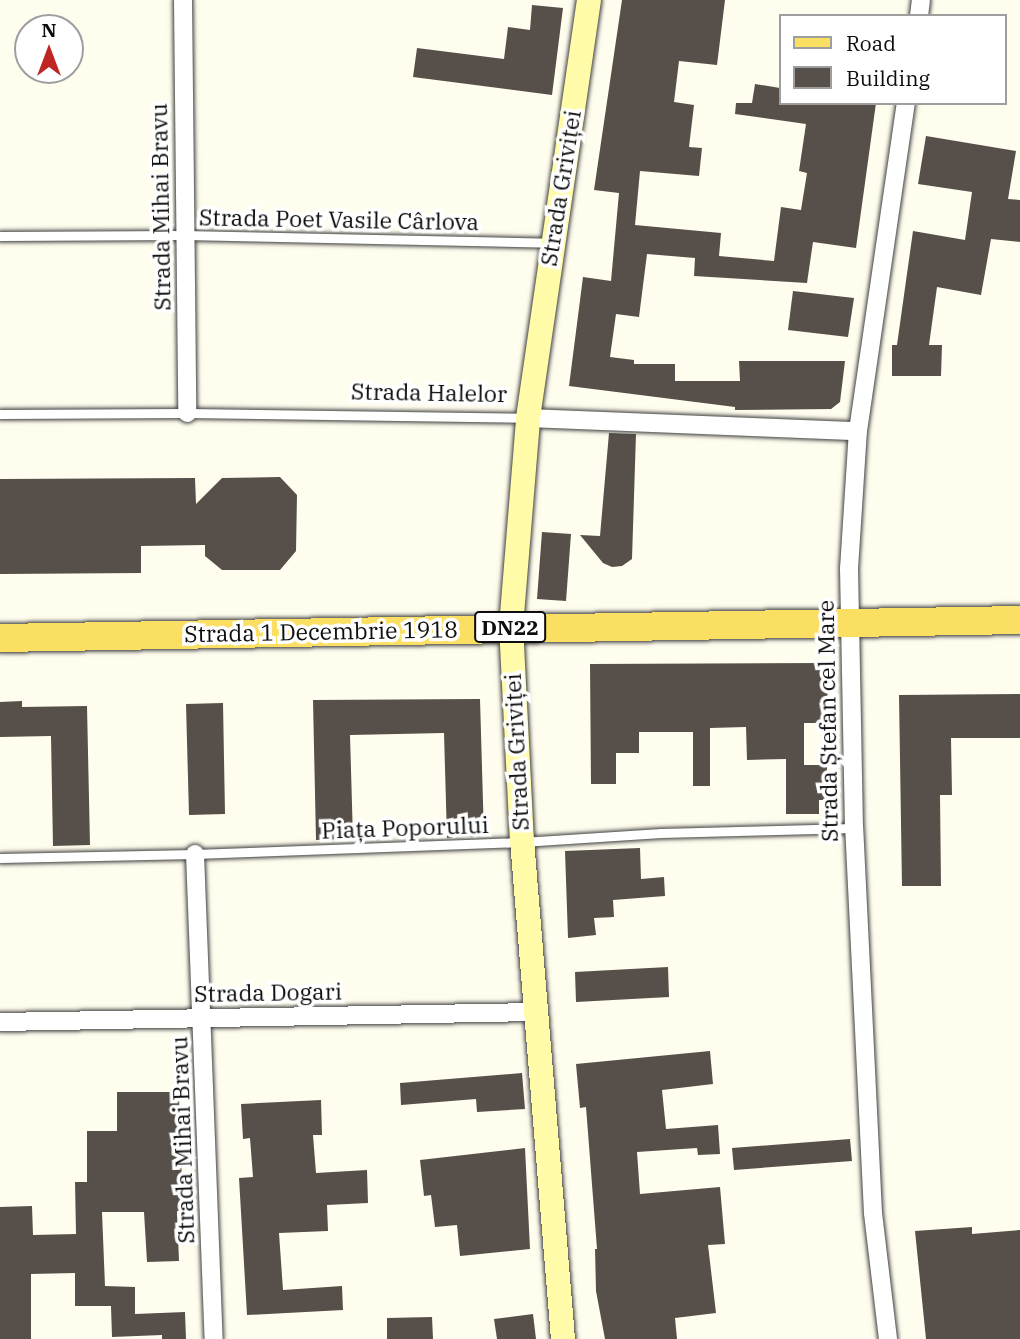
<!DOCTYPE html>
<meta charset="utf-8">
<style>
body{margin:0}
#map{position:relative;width:1020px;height:1339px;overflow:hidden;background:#fffdee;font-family:"IBM Plex Serif",serif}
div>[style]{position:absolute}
.building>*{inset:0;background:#564f4a}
.roads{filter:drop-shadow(0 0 2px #404040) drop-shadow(0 0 2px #404040)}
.service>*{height:9px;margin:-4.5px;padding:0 4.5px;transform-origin:4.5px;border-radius:4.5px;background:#fff}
.minor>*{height:18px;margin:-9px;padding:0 9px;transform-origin:9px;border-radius:9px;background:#fff}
.secondary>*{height:24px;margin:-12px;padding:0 12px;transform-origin:12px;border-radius:12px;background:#fffba9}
.primary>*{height:28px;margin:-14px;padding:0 14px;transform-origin:14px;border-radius:14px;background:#fadf63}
span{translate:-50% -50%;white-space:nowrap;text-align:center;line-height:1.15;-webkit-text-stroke:7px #fff;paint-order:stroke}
.shield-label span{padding:2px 5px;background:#fff;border:2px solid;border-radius:5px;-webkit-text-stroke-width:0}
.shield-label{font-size:21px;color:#0d0d0d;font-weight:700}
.street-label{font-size:23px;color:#0d0d0d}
.legend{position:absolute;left:779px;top:14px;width:228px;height:91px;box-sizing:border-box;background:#fff;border:2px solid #9e9e9e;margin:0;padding:9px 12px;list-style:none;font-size:21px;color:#0d0d0d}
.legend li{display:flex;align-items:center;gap:14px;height:35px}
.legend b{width:35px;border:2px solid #9e9e9e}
.north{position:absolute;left:14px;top:14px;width:70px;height:70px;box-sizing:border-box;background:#fff;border:2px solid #9e9e9e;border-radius:50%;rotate:0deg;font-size:19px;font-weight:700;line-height:28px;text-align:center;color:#0d0d0d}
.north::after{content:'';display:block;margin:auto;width:24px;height:32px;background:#bf2623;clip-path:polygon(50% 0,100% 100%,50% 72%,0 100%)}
</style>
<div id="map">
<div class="building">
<i style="clip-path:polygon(622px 0,725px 0,717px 65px,679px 61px,674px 102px,694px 105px,689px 147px,702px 148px,699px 176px,640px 171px,635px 225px,721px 233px,719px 256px,774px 261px,781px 207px,801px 210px,807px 173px,799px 171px,806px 124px,735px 114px,736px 103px,752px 103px,755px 84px,780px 88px,780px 103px,876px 103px,856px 248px,813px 242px,807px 283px,694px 276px,695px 258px,647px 254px,639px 317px,616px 314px,610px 357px,634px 360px,634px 364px,675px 364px,675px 381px,740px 381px,739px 361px,845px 361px,840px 402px,831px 409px,735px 410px,735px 407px,569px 386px,583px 277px,611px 281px,619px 193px,594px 190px)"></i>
<i style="clip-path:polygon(532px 5px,563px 8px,552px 95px,413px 77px,417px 48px,504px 59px,508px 27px,530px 30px)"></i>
<i style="clip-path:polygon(926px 136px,1016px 151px,1008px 199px,1020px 200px,1020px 242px,991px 239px,981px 295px,937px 287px,929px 345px,942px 345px,941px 376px,892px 376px,892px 345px,897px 345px,913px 231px,965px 240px,972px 192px,918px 184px)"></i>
<i style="clip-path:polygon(793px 291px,854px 298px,848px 337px,788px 330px)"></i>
<i style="clip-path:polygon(609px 433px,636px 434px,632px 559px,622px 566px,612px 567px,603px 563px,580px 535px,600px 536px)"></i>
<i style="clip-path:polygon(280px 477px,297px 495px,296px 551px,280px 570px,222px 570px,205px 556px,205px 545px,141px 546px,141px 573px,0 574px,0 479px,195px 478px,196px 504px,222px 478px)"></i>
<i style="clip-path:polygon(542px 532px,571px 534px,566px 601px,537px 599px)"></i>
<i style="clip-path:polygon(827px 663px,828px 723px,804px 723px,804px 765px,827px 765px,827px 800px,819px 800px,819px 814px,786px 814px,786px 759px,747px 760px,746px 727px,710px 728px,710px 786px,693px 786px,693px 732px,639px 732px,639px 753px,616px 753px,616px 784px,591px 784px,590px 664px)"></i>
<i style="clip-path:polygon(1020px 694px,1020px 738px,951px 738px,952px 795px,940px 795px,941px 886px,902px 886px,899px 695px)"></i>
<i style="clip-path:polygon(480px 699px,484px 836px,447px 838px,444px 733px,350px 735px,353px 839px,316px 840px,313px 700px)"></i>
<i style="clip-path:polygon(22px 701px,22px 707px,87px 706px,90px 845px,53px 846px,51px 736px,0 737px,0 702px)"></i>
<i style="clip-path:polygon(223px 703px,225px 814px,189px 815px,186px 704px)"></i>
<i style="clip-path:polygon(640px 848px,641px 879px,664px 877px,665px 896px,613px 900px,614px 917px,594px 918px,596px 935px,568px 938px,565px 851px)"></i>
<i style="clip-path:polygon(668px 967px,669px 997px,576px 1002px,575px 972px)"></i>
<i style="clip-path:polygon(710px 1051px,713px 1084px,662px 1090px,666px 1129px,718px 1125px,720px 1154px,698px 1155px,697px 1148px,637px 1152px,640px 1194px,720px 1187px,725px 1244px,708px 1245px,716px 1313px,675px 1318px,677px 1339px,605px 1339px,596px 1291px,595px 1249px,597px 1249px,586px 1107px,580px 1108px,576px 1064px)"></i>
<i style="clip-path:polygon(522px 1073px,525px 1109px,477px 1112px,476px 1099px,401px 1105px,400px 1083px)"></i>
<i style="clip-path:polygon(117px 1092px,179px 1092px,180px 1131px,183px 1131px,180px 1211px,177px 1211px,179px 1261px,147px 1262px,144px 1212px,102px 1212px,105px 1286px,135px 1287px,135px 1314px,185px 1312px,186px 1339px,162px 1339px,162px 1335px,112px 1337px,111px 1306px,75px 1306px,75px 1273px,31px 1274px,31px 1339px,0 1339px,0 1207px,32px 1206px,33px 1235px,76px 1234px,75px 1182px,87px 1182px,87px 1131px,117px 1131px)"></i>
<i style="clip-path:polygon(321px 1100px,322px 1135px,313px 1135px,316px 1173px,367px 1170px,368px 1203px,327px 1205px,328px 1231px,279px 1233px,283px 1290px,342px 1286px,343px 1310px,247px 1315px,239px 1178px,253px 1177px,250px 1138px,243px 1139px,241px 1104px)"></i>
<i style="clip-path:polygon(850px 1139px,852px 1161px,734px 1170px,732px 1148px)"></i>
<i style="clip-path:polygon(525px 1148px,530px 1249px,460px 1256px,457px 1225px,435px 1227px,431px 1195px,424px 1196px,420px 1160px)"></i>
<i style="clip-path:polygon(972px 1227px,972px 1234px,1020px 1230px,1020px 1339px,926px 1339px,915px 1231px)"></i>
<i style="clip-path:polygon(533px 1314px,536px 1339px,497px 1339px,494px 1319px)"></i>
<i style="clip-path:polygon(432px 1317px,433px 1339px,387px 1339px,387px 1318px)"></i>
</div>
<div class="roads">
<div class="service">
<i style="left:0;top:236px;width:184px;rotate:-0.3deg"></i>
<i style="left:184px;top:235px;width:367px;rotate:1.2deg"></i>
<i style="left:0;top:414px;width:187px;rotate:-0.3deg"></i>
<i style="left:187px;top:413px;width:339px;rotate:0.8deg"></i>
<i style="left:0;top:858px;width:195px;rotate:-1.2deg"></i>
<i style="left:195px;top:854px;width:327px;rotate:-2.1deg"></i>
<i style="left:522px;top:842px;width:139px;rotate:-3.7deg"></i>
<i style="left:661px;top:833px;width:193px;rotate:-1.5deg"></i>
</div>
<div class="minor">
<i style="left:183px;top:0;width:413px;rotate:89.4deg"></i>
<i style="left:919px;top:16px;width:16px;rotate:-83deg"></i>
<i style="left:528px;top:418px;width:330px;rotate:2.3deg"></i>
<i style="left:195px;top:854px;width:485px;rotate:87.8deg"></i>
<i style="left:0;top:1022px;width:536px;rotate:-1.07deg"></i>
<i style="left:888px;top:1339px;width:127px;rotate:-96.8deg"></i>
<i style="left:873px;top:1213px;width:385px;rotate:-92.8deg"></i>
<i style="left:854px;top:828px;width:259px;rotate:-91.1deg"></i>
<i style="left:849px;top:569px;width:138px;rotate:-86.3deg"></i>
<i style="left:858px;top:431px;width:331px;rotate:-81.7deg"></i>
</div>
<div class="secondary">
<i style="left:563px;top:1339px;width:499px;rotate:-94.7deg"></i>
<i style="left:522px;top:842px;width:215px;rotate:-92.9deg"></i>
<i style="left:511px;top:627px;width:210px;rotate:-85.3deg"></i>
<i style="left:528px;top:418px;width:422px;rotate:-81.7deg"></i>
</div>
<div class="primary">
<i style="left:0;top:638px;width:1020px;rotate:-1.01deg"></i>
</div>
</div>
<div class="shield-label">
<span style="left:510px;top:627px">DN22</span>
</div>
<div class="street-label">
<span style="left:560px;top:188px;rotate:-81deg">Strada Griviței</span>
<span style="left:160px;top:207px;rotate:-91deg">Strada Mihai Bravu</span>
<span style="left:339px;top:219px;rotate:1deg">Strada Poet Vasile Cârlova</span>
<span style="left:429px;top:392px;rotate:1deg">Strada Halelor</span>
<span style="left:321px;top:631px;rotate:-1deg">Strada 1 Decembrie 1918</span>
<span style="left:827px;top:721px;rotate:-91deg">Strada Ștefan cel Mare</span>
<span style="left:516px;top:752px;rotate:-93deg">Strada Griviței</span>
<span style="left:405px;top:827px;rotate:-2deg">Piața Poporului</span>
<span style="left:268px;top:992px;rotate:-1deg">Strada Dogari</span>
<span style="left:182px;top:1140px;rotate:-92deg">Strada Mihai Bravu</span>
</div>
<ul class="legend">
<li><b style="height:9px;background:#fadf63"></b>Road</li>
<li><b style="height:19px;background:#564f4a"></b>Building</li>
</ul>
<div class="north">N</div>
</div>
